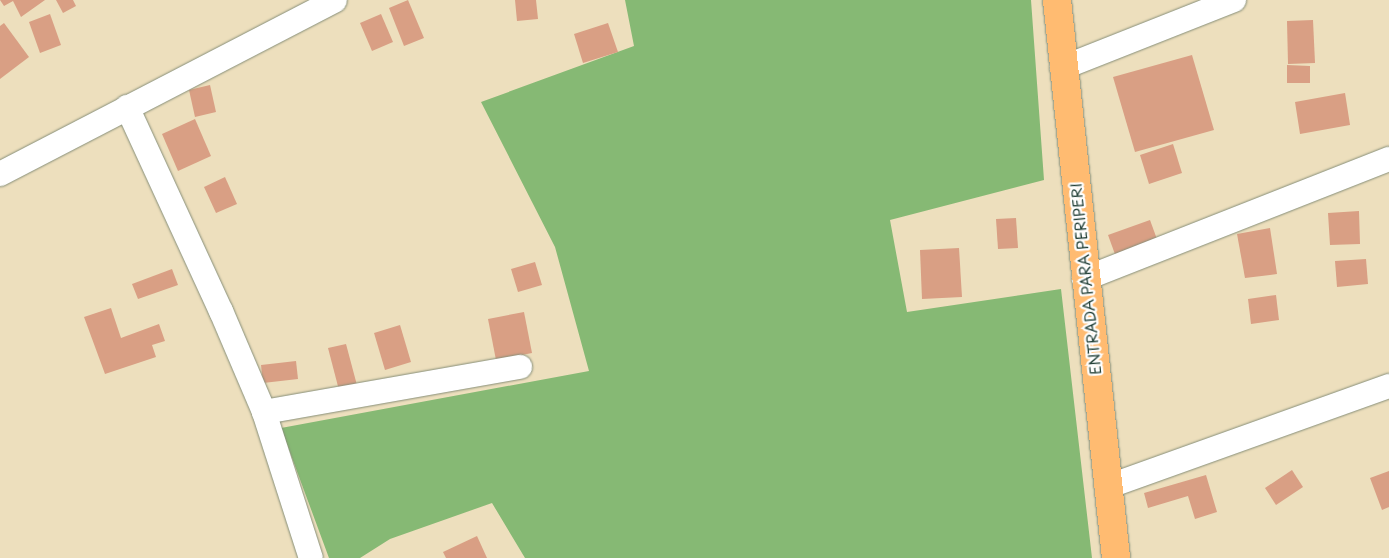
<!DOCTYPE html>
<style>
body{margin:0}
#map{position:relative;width:1389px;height:558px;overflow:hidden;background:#eddfbd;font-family:"Playpen Sans",sans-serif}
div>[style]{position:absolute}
.forest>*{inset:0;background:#86b974}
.building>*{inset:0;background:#d99f84}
.roads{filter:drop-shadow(0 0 1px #868e78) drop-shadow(0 0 1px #868e78)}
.minor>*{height:24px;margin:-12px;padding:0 12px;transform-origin:12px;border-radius:12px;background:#fff}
.major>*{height:28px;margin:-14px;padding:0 14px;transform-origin:14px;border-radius:14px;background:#ffbb71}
span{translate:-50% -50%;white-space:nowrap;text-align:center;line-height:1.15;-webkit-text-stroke:4.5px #fff;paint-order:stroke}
.street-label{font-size:15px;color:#1f3d34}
</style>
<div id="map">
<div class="forest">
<i style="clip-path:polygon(625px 0,1031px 0,1044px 180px,890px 220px,907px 312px,1061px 289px,1092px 558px,525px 558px,492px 503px,390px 539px,360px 558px,329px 558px,281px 428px,589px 371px,555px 247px,481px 102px,634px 46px)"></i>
</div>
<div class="building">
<i style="clip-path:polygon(0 0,45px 0,21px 17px,13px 1px,4px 6px)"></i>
<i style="clip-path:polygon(56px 0,73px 0,76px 6px,63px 13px)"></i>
<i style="clip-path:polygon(408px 0,424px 38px,404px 46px,389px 8px)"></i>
<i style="clip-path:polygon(515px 0,536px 0,538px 19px,517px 21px)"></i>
<i style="clip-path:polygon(50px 14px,61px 45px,40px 53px,29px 22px)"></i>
<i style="clip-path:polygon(381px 14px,393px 42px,372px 51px,360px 23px)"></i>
<i style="clip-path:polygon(1313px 20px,1315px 63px,1288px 64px,1287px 21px)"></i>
<i style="clip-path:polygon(4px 23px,29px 57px,0 79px,0 26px)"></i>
<i style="clip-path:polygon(608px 23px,618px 52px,583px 63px,574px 34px)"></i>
<i style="clip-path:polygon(1192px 55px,1214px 130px,1135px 152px,1113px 77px)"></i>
<i style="clip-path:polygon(1287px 65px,1310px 66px,1310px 83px,1287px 83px)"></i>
<i style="clip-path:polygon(210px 85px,216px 112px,195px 117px,189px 90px)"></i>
<i style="clip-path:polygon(1345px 93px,1350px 125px,1300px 134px,1295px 102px)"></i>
<i style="clip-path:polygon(195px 119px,211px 156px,178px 171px,162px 134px)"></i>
<i style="clip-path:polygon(1173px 144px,1182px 173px,1149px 184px,1140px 155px)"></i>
<i style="clip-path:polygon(225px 177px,237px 204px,216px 213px,204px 187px)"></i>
<i style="clip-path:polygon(1359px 211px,1360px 244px,1330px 245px,1328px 213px)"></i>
<i style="clip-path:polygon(1016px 218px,1018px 248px,998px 249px,996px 219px)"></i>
<i style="clip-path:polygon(1150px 220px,1158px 242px,1116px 257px,1108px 235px)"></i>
<i style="clip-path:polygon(1270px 228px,1277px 274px,1245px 278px,1237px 234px)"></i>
<i style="clip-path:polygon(959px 248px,962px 297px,922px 299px,920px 250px)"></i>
<i style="clip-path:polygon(1366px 259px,1368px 284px,1337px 287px,1335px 261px)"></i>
<i style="clip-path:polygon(535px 262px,542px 285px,518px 292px,511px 269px)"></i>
<i style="clip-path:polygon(172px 269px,178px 285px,138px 299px,132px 284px)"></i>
<i style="clip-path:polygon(1276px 295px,1279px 320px,1251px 324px,1248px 299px)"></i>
<i style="clip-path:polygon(111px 308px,121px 338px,159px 324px,165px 341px,152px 345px,156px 357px,105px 374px,84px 317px)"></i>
<i style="clip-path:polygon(524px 312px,532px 353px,496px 360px,488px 319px)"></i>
<i style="clip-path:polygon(400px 325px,411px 362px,385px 370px,374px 333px)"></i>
<i style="clip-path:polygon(346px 344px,358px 389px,340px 394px,328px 348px)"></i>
<i style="clip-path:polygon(296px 361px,298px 379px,263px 383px,261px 365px)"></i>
<i style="clip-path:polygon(1292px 470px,1303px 487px,1276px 505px,1265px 488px)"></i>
<i style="clip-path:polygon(1389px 471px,1389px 507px,1382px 510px,1370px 478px)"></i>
<i style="clip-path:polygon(1206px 475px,1217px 512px,1195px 519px,1188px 496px,1148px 508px,1144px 493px)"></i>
<i style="clip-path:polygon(477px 536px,487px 558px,446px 558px,443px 552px)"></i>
</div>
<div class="roads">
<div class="minor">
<i style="left:1062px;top:68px;width:185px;rotate:-21.6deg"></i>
<i style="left:127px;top:107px;width:225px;rotate:65.3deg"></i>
<i style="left:221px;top:311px;width:110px;rotate:66.9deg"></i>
<i style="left:264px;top:412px;width:153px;rotate:72.2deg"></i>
<i style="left:0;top:174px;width:377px;rotate:-27.4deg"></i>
<i style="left:1084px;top:279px;width:328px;rotate:-21.5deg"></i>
<i style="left:264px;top:412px;width:260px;rotate:-10deg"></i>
<i style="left:1107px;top:487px;width:300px;rotate:-19.7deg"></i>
</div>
<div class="major">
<i style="left:1057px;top:0;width:561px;rotate:83.96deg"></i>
</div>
</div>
<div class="street-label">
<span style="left:1085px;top:279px;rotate:-96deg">ENTRADA PARA PERIPERI</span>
</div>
</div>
